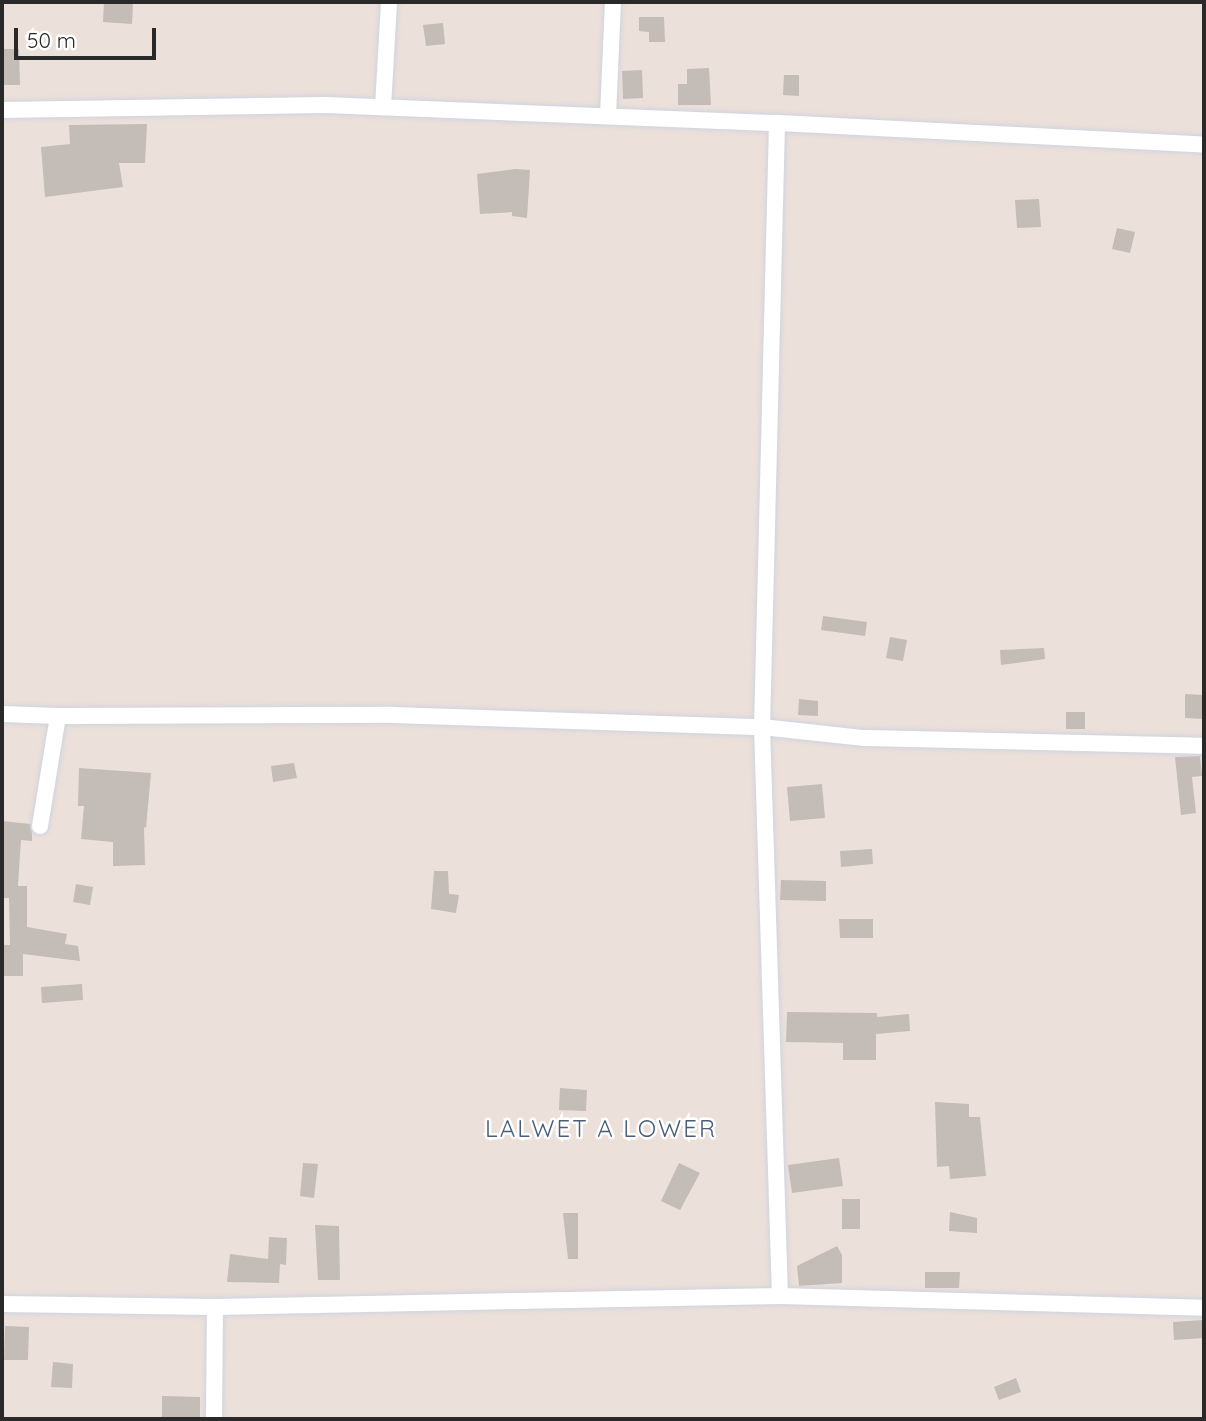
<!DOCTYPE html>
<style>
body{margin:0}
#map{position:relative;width:1206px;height:1421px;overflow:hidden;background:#ece0da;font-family:Quicksand,sans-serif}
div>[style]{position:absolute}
.building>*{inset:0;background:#c4bcb6}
.roads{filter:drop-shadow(0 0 2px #cdd4df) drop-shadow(0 0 2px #cdd4df)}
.minor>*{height:16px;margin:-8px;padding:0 8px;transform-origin:8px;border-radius:8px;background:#fff}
span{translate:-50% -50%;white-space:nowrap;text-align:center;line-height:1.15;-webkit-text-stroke:5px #fff;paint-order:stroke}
.quarter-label{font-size:24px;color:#485f7c;letter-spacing:2px}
.frame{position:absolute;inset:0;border:4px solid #292929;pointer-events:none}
.scale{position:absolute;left:14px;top:28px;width:142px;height:32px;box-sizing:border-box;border:4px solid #292929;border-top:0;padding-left:9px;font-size:21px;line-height:24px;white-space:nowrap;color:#292929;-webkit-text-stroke:5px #fff;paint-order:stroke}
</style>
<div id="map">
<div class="building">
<i style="clip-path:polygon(104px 2px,133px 4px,132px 24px,103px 22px)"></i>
<i style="clip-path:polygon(639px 17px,664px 17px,665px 42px,649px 42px,649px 32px,639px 31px)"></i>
<i style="clip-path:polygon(443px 23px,445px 44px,426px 46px,423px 25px)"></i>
<i style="clip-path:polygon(2px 49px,19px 49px,20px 85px,2px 85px)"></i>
<i style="clip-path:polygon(709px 68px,711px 105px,678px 105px,678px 84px,687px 84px,687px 69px)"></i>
<i style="clip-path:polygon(642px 70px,643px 98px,623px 99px,622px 71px)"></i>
<i style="clip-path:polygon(784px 75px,799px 75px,799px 96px,783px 95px)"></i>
<i style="clip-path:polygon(147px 124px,145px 163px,119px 163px,123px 187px,45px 197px,41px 147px,70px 144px,69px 125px)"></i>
<i style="clip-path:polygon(515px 169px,530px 170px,527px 218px,512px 216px,512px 212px,480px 214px,477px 174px)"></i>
<i style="clip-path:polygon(1039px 199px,1041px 227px,1017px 228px,1015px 200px)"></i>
<i style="clip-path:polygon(1117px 228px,1135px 232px,1130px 253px,1112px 249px)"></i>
<i style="clip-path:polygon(823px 616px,867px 622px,865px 636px,821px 630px)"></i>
<i style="clip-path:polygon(890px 637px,907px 640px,903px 661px,886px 658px)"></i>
<i style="clip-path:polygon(1044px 648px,1045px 659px,1001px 665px,1000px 650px)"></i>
<i style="clip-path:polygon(1185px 694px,1204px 695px,1204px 719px,1185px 718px)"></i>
<i style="clip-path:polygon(799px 699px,818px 701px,818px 716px,798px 715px)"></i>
<i style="clip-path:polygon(1066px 712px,1085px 712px,1085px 729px,1066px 729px)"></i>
<i style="clip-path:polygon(1200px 756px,1202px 776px,1192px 777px,1196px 813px,1181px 815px,1175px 757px)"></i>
<i style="clip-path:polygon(294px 763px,297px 778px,273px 782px,271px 766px)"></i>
<i style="clip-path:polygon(79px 768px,151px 773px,146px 828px,144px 827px,145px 865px,113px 866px,113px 842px,81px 839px,84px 806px,78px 806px)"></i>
<i style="clip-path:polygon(822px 784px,825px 818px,790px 821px,787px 787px)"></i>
<i style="clip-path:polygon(2px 821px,30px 824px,32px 833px,32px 841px,21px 840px,18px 886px,27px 886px,27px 927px,67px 934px,65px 944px,78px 946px,80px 961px,23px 954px,23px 976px,2px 976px,4px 945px,10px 945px,9px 898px,2px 898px)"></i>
<i style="clip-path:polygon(872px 849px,873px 864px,841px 867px,840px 851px)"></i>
<i style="clip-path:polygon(434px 871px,448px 871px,449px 894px,459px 895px,456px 913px,431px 909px)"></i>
<i style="clip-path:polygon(781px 880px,826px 881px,826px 901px,780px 900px)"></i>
<i style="clip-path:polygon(76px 884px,93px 887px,90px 905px,73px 902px)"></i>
<i style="clip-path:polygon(839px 919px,873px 919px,873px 938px,840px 938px)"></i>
<i style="clip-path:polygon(82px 984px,83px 1000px,42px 1003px,41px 987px)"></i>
<i style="clip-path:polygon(787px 1012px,877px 1013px,877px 1017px,909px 1014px,910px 1031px,876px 1034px,876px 1060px,843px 1060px,843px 1043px,786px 1042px)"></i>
<i style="clip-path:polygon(560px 1088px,587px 1090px,586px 1111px,559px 1110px)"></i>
<i style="clip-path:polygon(935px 1102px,969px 1104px,969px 1117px,980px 1117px,986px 1176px,950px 1179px,949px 1166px,937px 1167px)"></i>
<i style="clip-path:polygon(839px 1158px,843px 1186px,792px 1193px,788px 1165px)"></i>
<i style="clip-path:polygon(303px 1163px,318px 1164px,314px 1198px,300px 1196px)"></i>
<i style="clip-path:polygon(679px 1163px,700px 1173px,680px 1210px,661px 1201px)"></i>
<i style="clip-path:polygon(842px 1199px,860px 1199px,860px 1229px,842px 1229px)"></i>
<i style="clip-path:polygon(950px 1212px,977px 1218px,977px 1233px,949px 1231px)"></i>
<i style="clip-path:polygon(563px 1213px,578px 1213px,578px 1259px,568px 1259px)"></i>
<i style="clip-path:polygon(315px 1225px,339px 1226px,340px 1280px,318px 1280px)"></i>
<i style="clip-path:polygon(269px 1237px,287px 1238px,286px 1265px,280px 1264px,279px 1283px,227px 1282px,230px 1254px,268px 1259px)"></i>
<i style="clip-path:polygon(837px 1246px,842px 1255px,842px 1283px,799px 1286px,797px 1266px)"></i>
<i style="clip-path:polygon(925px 1272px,960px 1272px,959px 1288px,925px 1288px)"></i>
<i style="clip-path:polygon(1204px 1320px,1204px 1338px,1174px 1340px,1173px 1322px)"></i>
<i style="clip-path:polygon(5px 1326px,29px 1327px,28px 1360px,4px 1360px)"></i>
<i style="clip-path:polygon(53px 1362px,73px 1364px,72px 1388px,51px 1387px)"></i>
<i style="clip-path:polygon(1016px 1378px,1021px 1392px,999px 1400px,994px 1387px)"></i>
<i style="clip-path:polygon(162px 1396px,200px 1397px,200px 1419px,162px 1419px)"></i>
</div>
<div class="roads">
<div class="minor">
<i style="left:383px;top:107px;width:105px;rotate:-86.7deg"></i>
<i style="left:2px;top:110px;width:323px;rotate:-0.9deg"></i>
<i style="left:325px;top:105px;width:452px;rotate:2.3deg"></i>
<i style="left:777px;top:123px;width:428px;rotate:2.9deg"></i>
<i style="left:608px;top:116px;width:114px;rotate:-87.5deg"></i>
<i style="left:777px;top:123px;width:604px;rotate:91.42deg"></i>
<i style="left:762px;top:727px;width:569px;rotate:88.19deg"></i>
<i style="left:2px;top:714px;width:56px;rotate:2deg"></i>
<i style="left:58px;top:716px;width:335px;rotate:-0.2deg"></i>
<i style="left:393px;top:715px;width:369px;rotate:1.9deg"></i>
<i style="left:762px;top:727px;width:103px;rotate:6.2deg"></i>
<i style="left:864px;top:738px;width:340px;rotate:1.3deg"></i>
<i style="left:40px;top:826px;width:111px;rotate:-80.7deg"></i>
<i style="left:2px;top:1304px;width:213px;rotate:0.8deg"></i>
<i style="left:215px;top:1307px;width:565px;rotate:-1.12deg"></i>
<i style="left:780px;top:1296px;width:424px;rotate:1.6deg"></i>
<i style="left:214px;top:1419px;width:112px;rotate:-89.5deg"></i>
</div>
</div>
<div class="quarter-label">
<span style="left:601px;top:1129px">LALWET A LOWER</span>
</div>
<div class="frame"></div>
<div class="scale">50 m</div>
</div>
